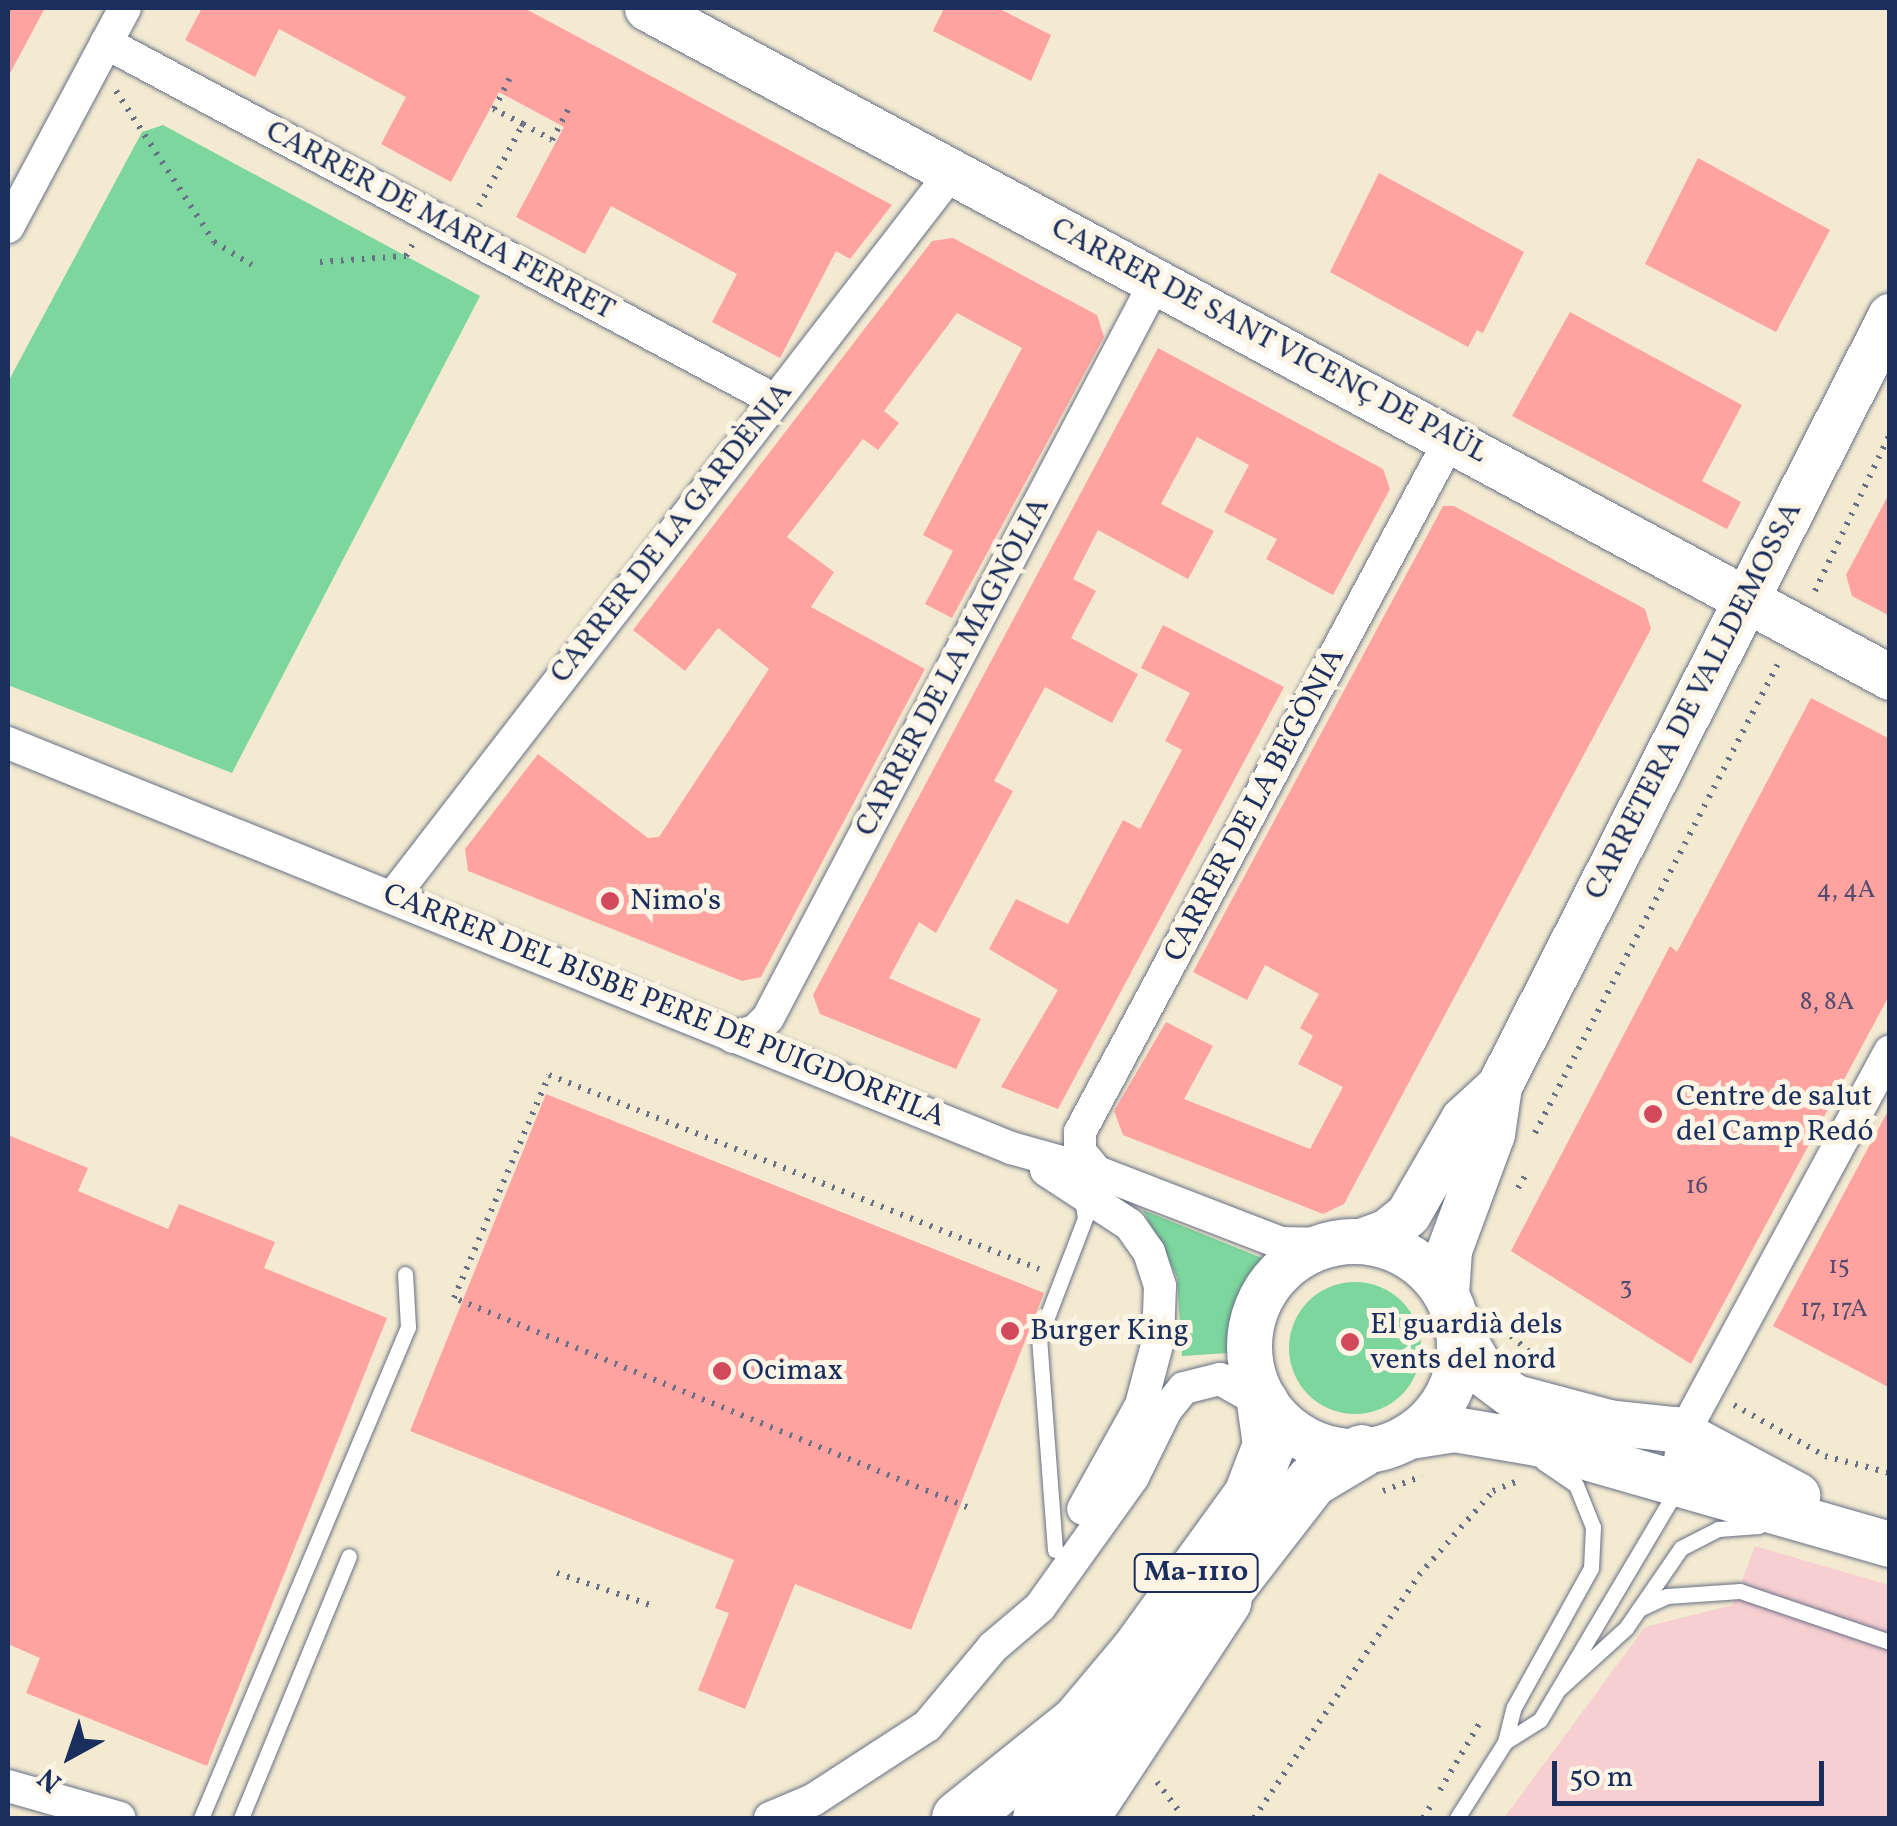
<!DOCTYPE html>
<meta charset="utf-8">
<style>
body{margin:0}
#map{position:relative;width:1897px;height:1826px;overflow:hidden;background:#f3ead1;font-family:Vollkorn,serif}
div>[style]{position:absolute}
.built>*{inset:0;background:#f7cfd1}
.green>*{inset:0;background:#7cd69d}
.round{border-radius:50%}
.building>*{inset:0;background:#ffa3a0}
.path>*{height:6px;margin-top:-3px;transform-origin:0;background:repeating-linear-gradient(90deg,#677086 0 2.5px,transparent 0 10.5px)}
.roads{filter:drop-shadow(0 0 2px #677086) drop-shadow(0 0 2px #677086)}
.lane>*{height:15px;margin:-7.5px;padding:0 7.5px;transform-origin:7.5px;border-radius:7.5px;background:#fff}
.street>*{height:32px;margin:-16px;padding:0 16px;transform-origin:16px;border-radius:16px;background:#fff}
.secondary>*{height:45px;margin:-22.5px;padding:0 22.5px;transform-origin:22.5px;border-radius:22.5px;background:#fff}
.secondary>.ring{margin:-22.5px;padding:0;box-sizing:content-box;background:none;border:45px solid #fff;border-radius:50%}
.primary>*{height:52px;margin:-26px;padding:0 26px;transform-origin:26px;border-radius:26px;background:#fff}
.highway>*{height:55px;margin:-27.5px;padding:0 27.5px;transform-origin:27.5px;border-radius:27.5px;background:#fff}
.dots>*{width:28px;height:28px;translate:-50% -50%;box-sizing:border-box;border:5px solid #fcf5e5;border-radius:50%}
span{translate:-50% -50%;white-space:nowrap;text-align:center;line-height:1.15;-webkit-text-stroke:10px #fcf5e5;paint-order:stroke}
.number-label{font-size:25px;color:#544c6e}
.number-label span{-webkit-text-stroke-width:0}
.shield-label span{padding:2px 8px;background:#fcf5e5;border:2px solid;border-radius:8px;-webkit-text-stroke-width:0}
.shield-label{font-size:28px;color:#1b2f5e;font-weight:700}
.street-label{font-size:30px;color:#1b2f5e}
.poi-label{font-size:30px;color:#1b2f5e}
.left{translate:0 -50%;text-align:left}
.frame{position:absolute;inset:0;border:10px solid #1b2f5e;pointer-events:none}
.north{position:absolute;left:20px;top:1706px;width:100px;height:100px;-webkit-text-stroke:8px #fcf5e5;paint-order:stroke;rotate:220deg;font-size:28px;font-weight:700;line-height:40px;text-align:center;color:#1b2f5e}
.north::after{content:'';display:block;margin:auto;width:35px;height:45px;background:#1b2f5e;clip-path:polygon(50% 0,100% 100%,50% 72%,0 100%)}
.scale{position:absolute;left:1552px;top:1761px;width:272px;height:45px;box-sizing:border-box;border:5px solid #1b2f5e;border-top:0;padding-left:12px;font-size:30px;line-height:35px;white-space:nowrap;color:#1b2f5e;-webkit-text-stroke:8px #fcf5e5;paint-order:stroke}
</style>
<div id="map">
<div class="built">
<i style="clip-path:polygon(1755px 1546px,1889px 1585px,1889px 1818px,1504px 1818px,1645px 1627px,1733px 1605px)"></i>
</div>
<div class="green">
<i style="clip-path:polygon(163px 125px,480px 296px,232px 773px,8px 685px,8px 382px,142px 132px)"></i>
<i style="clip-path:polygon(1143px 1210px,1262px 1258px,1238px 1304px,1228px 1353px,1182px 1356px,1177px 1277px)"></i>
<i class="round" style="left:1289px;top:1282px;width:132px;height:132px"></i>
</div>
<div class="building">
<i style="clip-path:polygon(8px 8px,45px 8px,8px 77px)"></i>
<i style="clip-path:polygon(202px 8px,524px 8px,892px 205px,850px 259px,836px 251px,780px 358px,712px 322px,737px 274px,611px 206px,585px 254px,516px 217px,564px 127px,499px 92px,451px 182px,381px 144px,406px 97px,279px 29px,255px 77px,185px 40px)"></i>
<i style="clip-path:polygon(944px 8px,998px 8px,1051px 35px,1031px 81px,933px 31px)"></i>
<i style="clip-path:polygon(1698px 158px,1830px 230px,1776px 332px,1645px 264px)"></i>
<i style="clip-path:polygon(1379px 173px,1524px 252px,1483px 333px,1477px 330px,1468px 347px,1330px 272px)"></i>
<i style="clip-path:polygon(953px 238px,1097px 315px,1104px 337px,952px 618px,925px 604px,953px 551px,923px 535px,1022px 348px,957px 313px,884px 411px,899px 423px,878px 450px,863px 439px,787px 537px,834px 572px,811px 607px,925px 669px,761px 977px,742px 981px,468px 871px,465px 849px,538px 754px,648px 838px,659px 837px,769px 669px,718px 628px,685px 671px,633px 630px,932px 241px)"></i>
<i style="clip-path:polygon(1570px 312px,1742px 405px,1702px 481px,1741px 502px,1727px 529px,1512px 416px)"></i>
<i style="clip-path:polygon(1158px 348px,1383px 469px,1390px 489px,1333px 595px,1266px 559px,1277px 539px,1224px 512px,1249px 465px,1197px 437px,1161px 504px,1214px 531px,1188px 579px,1098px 530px,1073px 579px,1096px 591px,1071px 638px,1138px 674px,1112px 723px,1045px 687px,994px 781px,1013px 791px,936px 933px,919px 922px,889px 978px,981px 1019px,956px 1069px,820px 1014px,813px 995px)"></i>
<i style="clip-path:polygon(1890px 492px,1890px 616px,1852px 596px,1846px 575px)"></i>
<i style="clip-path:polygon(1443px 506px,1454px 506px,1645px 609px,1651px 629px,1344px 1204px,1323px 1214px,1123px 1135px,1114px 1111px,1166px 1022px,1213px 1046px,1184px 1099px,1310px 1149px,1343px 1087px,1298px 1064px,1313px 1036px,1300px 1028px,1319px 994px,1265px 965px,1247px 1000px,1193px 972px)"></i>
<i style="clip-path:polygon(1163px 625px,1284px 687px,1058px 1109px,1001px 1087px,1058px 990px,989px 949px,1016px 899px,1068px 924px,1123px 820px,1140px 829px,1182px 750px,1165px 741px,1190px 693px,1141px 668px)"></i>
<i style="clip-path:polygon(1811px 698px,1890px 739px,1890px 994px,1691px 1364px,1511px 1251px,1670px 946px,1677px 952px)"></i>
<i style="clip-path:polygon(546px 1094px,1044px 1293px,911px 1630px,795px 1584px,745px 1709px,698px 1690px,729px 1613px,715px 1608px,734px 1560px,410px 1431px)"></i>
<i style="clip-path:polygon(1890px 1107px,1890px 1388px,1773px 1326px)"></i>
<i style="clip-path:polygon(8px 1135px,88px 1168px,78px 1191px,168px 1229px,179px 1204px,275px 1242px,264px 1268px,387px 1318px,207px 1766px,26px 1693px,40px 1658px,8px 1644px)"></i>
</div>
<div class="path">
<i style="left:116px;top:91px;width:180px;rotate:57deg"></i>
<i style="left:214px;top:242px;width:44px;rotate:31.2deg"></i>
<i style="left:523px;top:124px;width:33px;rotate:29deg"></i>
<i style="left:552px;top:140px;width:36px;rotate:-62deg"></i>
<i style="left:479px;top:206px;width:93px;rotate:-61.8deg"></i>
<i style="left:523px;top:124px;width:33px;rotate:-153deg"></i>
<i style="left:494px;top:109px;width:37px;rotate:-63deg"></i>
<i style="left:320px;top:262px;width:86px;rotate:-4deg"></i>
<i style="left:406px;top:256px;width:13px;rotate:-61deg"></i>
<i style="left:1815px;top:591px;width:174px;rotate:-64.5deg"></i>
<i style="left:1535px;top:1133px;width:533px;rotate:-62.62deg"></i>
<i style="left:1518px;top:1188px;width:16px;rotate:-60deg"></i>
<i style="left:1511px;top:1336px;width:37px;rotate:41deg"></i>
<i style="left:1734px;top:1405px;width:104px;rotate:29.3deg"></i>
<i style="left:1825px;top:1456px;width:67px;rotate:14.7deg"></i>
<i style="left:1383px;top:1491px;width:42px;rotate:-21deg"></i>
<i style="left:967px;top:1507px;width:554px;rotate:-157.83deg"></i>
<i style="left:454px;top:1298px;width:242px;rotate:-66.9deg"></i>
<i style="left:549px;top:1075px;width:527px;rotate:21.6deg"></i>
<i style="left:557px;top:1573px;width:102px;rotate:19deg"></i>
<i style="left:1157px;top:1782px;width:39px;rotate:53deg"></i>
<i style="left:1440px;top:1790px;width:82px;rotate:-59.4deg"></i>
<i style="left:1254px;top:1818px;width:294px;rotate:-55.8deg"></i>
<i style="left:1419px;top:1575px;width:112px;rotate:-48.6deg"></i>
<i style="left:1493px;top:1491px;width:27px;rotate:-22deg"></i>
<i style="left:1423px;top:1818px;width:20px;rotate:-57deg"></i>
</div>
<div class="roads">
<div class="lane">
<i style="left:1055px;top:1550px;width:213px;rotate:-94.3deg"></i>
<i style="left:1039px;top:1338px;width:129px;rotate:-69deg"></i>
<i style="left:1085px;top:1218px;width:19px;rotate:-99deg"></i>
<i style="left:1639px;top:1609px;width:31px;rotate:-25deg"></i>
<i style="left:1667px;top:1596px;width:73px;rotate:-3.9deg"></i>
<i style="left:1740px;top:1591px;width:158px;rotate:18.8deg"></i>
<i style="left:1560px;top:1688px;width:89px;rotate:-42.3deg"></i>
<i style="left:1626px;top:1628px;width:97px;rotate:-55.5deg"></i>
<i style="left:1681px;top:1548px;width:42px;rotate:-27.2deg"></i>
<i style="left:1718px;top:1529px;width:41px;rotate:-4.2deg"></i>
<i style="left:1505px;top:1742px;width:41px;rotate:-32.2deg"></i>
<i style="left:1540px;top:1720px;width:269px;rotate:-59.3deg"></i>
<i style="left:201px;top:1818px;width:533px;rotate:-67.14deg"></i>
<i style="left:408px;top:1327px;width:53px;rotate:-93.2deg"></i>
<i style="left:241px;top:1818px;width:283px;rotate:-67.6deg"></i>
<i style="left:1457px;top:1818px;width:90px;rotate:-57.7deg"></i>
<i style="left:1505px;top:1742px;width:36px;rotate:-76deg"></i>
<i style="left:1514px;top:1707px;width:159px;rotate:-61deg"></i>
<i style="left:1591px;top:1568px;width:41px;rotate:-87.2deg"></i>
<i style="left:1593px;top:1527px;width:45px;rotate:-112deg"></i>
<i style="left:1576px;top:1485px;width:40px;rotate:-146deg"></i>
</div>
<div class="street">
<i style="left:106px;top:43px;width:758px;rotate:28.09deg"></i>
<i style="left:8px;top:227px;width:248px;rotate:-61.9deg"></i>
<i style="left:8px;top:743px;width:1082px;rotate:21.99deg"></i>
<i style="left:1011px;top:1148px;width:89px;rotate:15.6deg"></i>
<i style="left:1097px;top:1172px;width:197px;rotate:21.1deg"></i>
<i style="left:1281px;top:1243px;width:46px;rotate:1.2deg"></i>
<i style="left:394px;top:895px;width:913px;rotate:-52.34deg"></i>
<i style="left:733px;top:1037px;width:23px;rotate:-15deg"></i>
<i style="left:755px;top:1031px;width:18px;rotate:-45deg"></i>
<i style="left:768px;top:1018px;width:835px;rotate:-62.24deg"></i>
<i style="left:1046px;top:1170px;width:100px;rotate:33.2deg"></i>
<i style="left:1130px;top:1225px;width:33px;rotate:55deg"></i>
<i style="left:1149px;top:1252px;width:36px;rotate:72deg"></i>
<i style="left:1160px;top:1286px;width:55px;rotate:92.1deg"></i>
<i style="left:1158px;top:1341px;width:66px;rotate:104.9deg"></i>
<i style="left:1141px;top:1405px;width:119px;rotate:119.1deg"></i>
<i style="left:1097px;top:1172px;width:26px;rotate:-130deg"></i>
<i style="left:1080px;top:1152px;width:20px;rotate:-90deg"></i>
<i style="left:1080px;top:1132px;width:787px;rotate:-61.87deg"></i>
<i style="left:1677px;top:1487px;width:53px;rotate:-83.5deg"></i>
<i style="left:1683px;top:1434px;width:435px;rotate:-61.6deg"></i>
<i style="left:8px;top:1786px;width:116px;rotate:15.9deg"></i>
<i style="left:770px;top:1818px;width:47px;rotate:-22.7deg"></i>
<i style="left:813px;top:1800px;width:136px;rotate:-33deg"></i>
<i style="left:927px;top:1726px;width:103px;rotate:-50.1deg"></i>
<i style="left:993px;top:1647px;width:62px;rotate:-40.4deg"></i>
<i style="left:1040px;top:1607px;width:160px;rotate:-54.4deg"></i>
<i style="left:1133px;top:1477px;width:75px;rotate:-63.8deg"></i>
<i style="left:1166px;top:1410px;width:28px;rotate:-51deg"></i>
<i style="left:1184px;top:1388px;width:37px;rotate:-14deg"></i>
<i style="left:1220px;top:1379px;width:49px;rotate:29.2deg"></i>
</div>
<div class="secondary">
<i style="left:647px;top:8px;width:1412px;rotate:28.29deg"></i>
<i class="ring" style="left:1249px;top:1241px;width:165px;height:165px"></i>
<i style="left:1361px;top:1241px;width:27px;rotate:-20deg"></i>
<i style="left:1386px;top:1232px;width:28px;rotate:-39deg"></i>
<i style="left:1408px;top:1214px;width:110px;rotate:-59.9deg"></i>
<i style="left:1463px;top:1119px;width:49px;rotate:-42.5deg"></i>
<i style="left:1446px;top:1294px;width:44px;rotate:-86.1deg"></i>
<i style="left:1449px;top:1250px;width:124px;rotate:-69.7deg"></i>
<i style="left:1492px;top:1134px;width:49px;rotate:-81.7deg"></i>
<i style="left:1499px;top:1086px;width:864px;rotate:-63.08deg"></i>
<i style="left:1458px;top:1329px;width:52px;rotate:60deg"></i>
<i style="left:1484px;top:1374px;width:39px;rotate:37deg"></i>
<i style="left:1515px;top:1397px;width:96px;rotate:15deg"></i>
<i style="left:1608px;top:1422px;width:66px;rotate:6.1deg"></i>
<i style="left:1674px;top:1429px;width:140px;rotate:28.2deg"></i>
<i style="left:1410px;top:1436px;width:45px;rotate:-9deg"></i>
<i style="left:1454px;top:1429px;width:84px;rotate:9.6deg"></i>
<i style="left:1537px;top:1443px;width:367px;rotate:16deg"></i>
</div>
<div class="primary">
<i style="left:1194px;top:1633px;width:192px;rotate:-52.2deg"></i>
<i style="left:1312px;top:1481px;width:58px;rotate:-31deg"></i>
<i style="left:1048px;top:1757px;width:138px;rotate:-50deg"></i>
<i style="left:1137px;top:1651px;width:193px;rotate:-54.1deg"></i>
<i style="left:1250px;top:1495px;width:53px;rotate:-69.2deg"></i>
<i style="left:1269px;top:1445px;width:42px;rotate:-98.1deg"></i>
<i style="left:1039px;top:1818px;width:109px;rotate:-50.6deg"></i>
</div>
<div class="highway">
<i style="left:959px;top:1818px;width:151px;rotate:-38.8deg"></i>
<i style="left:1080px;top:1818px;width:261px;rotate:-56.6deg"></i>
</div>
</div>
<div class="dots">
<i style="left:610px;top:901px;background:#d1495b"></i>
<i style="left:1653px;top:1114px;background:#d1495b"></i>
<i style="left:1010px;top:1331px;background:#d1495b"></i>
<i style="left:1350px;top:1342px;background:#d1495b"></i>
<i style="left:722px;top:1371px;background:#d1495b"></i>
</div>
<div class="number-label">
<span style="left:1846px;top:891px">4, 4A</span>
<span style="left:1827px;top:1003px">8, 8A</span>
<span style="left:1697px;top:1187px">16</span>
<span style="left:1839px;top:1267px">15</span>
<span style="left:1626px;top:1288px">3</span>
<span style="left:1834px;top:1310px">17, 17A</span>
</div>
<div class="shield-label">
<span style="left:1196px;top:1573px">Ma-1110</span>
</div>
<div class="street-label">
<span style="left:440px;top:221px;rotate:28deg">CARRER DE MARIA FERRET</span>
<span style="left:1269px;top:341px;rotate:28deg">CARRER DE SANT VICENÇ DE PAÜL</span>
<span style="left:672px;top:533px;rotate:-52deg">CARRER DE LA GARDÈNIA</span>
<span style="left:953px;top:667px;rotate:-62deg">CARRER DE LA MAGNÒLIA</span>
<span style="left:1694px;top:701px;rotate:-63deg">CARRETERA DE VALLDEMOSSA</span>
<span style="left:1255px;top:805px;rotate:-62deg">CARRER DE LA BEGÒNIA</span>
<span style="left:664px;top:1006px;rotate:22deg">CARRER DEL BISBE PERE DE PUIGDORFILA</span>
</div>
<div class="poi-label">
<span class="left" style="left:630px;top:901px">Nimo's</span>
<span class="left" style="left:1676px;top:1114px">Centre de salut<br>del Camp Redó</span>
<span class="left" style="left:1370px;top:1342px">El guardià dels<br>vents del nord</span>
<span class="left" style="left:1030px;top:1331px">Burger King</span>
<span class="left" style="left:742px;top:1371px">Ocimax</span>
</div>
<div class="frame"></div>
<div class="north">N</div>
<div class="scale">50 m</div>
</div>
